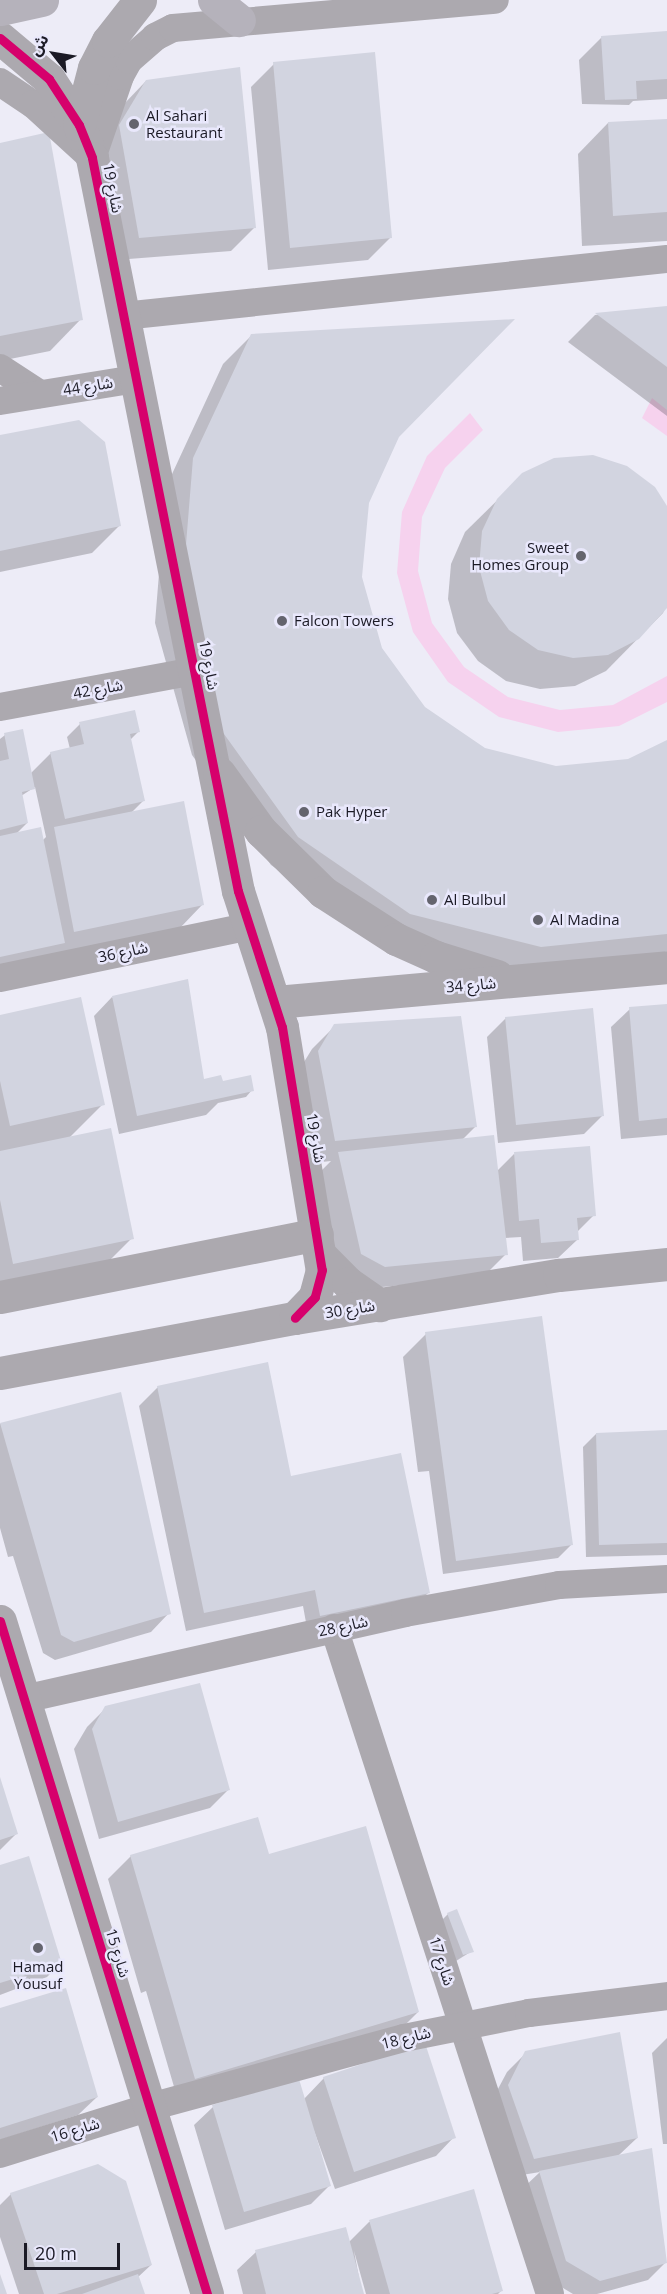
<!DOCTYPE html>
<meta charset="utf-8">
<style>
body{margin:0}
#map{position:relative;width:667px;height:2294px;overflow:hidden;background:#edecf7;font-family:"Open Sans","Noto Sans Arabic",sans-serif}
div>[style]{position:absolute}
.green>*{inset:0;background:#f6d2ee}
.shadow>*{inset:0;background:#0003}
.building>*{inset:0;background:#d2d4e0}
.minor>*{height:28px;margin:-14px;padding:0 14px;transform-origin:14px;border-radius:14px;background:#aca9af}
.tertiary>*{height:33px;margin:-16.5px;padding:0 16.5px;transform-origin:16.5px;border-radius:16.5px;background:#aca9af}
.secondary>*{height:33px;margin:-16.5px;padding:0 16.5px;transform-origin:16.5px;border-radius:16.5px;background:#b5b2bb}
.cycleway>*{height:9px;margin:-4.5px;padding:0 4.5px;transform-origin:4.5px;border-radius:4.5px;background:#d6006c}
.dots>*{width:16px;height:16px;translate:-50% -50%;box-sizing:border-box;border:3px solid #e9e8fc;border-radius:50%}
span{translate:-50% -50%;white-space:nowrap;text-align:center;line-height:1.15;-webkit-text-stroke:5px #e9e8fc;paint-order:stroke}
.poi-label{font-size:15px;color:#1b1a25}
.left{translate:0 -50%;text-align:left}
.right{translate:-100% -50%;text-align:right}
.street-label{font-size:15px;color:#1b1a25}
.north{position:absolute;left:24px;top:24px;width:60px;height:60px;-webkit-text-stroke:4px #e9e8fc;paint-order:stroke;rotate:301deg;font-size:16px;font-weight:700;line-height:24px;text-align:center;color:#1b1a25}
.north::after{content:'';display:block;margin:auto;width:21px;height:27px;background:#1b1a25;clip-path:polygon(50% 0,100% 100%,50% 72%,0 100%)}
.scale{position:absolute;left:24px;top:2243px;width:96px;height:27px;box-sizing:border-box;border:3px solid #1b1a25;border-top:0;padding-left:8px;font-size:18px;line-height:21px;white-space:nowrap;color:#1b1a25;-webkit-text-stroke:4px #e9e8fc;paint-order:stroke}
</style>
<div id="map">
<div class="green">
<i style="clip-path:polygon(652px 398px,667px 410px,667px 436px,642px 418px)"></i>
<i style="clip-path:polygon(470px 413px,483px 430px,445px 468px,422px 517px,418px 571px,432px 623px,464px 667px,508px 697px,560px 710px,613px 705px,667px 676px,667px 702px,619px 726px,558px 732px,499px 717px,448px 682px,413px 632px,397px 573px,402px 512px,427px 456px)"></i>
</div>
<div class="shadow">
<i style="clip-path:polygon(667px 33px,667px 99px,633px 101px,629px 105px,582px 104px,579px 60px,602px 37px)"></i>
<i style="clip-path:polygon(274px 64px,391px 237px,368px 260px,268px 270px,251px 87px)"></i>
<i style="clip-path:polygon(146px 81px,254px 228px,231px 251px,116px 260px,97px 149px,123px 105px)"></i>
<i style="clip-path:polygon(667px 120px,667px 241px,582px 246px,578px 154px,608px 123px)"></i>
<i style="clip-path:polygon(0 144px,81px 319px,50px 351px,0 361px)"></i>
<i style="clip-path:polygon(667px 308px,667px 416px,568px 342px,595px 315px)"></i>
<i style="clip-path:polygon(251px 336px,398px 436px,367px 503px,361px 577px,381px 648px,424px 708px,484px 749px,556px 768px,628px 760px,667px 741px,667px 951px,647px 960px,513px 974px,382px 941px,271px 865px,192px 755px,155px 623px,166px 487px,223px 364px)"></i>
<i style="clip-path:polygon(0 436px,120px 525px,92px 553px,0 572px)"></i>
<i style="clip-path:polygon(523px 475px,667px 508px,667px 604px,663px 613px,606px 671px,575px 686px,540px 689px,506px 681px,478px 661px,457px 633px,448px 599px,451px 564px,465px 532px)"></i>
<i style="clip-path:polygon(evenodd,80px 724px,139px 731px,130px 740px,143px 801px,131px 813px,202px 905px,180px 928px,0 974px,0 739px,5px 735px,31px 773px,51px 753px,70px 749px,67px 737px,80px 724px,35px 787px,46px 837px,42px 841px,16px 834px,27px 823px,21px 796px,35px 787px)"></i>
<i style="clip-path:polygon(112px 997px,203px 1081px,252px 1090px,246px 1097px,218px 1103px,206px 1115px,119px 1134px,94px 1016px)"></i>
<i style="clip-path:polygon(667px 1005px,667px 1135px,621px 1139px,611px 1027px,630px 1009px)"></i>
<i style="clip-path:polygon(0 1016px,103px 1104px,69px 1138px,132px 1238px,109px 1261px,0 1284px)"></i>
<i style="clip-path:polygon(506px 1018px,602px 1116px,584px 1134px,498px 1143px,487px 1037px)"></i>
<i style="clip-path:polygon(335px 1026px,476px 1126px,462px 1140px,497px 1171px,514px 1154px,594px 1215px,576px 1233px,577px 1240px,558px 1258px,523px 1261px,521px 1237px,504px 1238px,506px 1254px,483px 1277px,362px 1289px,338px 1276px,316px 1176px,331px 1161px,313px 1163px,296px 1075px,312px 1049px)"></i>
<i style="clip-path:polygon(426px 1334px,571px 1545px,558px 1558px,443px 1574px,429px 1471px,418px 1472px,403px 1357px)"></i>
<i style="clip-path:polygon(158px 1387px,290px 1478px,428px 1593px,415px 1606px,307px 1628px,303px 1606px,186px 1631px,139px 1406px)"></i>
<i style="clip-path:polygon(120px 1394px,169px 1613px,151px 1632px,55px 1660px,43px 1653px,13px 1556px,8px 1557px,0 1528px,0 1424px)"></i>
<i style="clip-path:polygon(667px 1432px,667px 1555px,586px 1557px,583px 1447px,596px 1434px)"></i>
<i style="clip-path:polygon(106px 1708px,229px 1789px,210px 1808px,99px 1839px,74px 1749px,87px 1727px)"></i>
<i style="clip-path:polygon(0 1781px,17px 1833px,0 1850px)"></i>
<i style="clip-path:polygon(131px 1856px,268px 1856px,418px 2012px,399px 2031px,177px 2097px,146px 1991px,141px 1993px,108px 1879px)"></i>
<i style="clip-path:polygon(0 1867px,60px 1964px,47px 1977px,0 1995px)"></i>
<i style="clip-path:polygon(448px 1914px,472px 1951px,456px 1961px,441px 1921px)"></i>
<i style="clip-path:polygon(0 2010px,97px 2097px,78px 2115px,0 2140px)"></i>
<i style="clip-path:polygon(667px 2038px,667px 2144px,663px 2144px,652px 2053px)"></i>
<i style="clip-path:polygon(526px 2053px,637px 2138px,618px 2156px,666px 2262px,648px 2280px,597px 2294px,573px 2294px,548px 2279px,521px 2190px,540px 2172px,516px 2176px,490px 2104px,507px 2072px)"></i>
<i style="clip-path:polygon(324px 2078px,454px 2137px,436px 2156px,335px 2189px,313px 2128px,330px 2185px,311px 2204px,225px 2230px,194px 2125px,213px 2107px,304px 2099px)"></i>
<i style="clip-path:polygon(473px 2191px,502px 2290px,498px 2294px,366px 2294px,354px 2251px,362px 2294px,243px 2294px,237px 2270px,256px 2252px,349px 2242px,369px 2222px)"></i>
<i style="clip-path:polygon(11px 2194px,151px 2265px,137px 2278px,143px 2294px,19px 2294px,0 2237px,0 2205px)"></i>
</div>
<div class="building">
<i style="clip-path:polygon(667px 31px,667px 79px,636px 81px,637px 99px,605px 100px,601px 36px)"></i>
<i style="clip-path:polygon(375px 52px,392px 238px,290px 248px,273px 62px)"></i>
<i style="clip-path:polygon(240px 67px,256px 228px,139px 238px,119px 125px,146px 80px)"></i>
<i style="clip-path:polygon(667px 119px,667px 212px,613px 216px,608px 122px)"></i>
<i style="clip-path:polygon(49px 132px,83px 320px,0 336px,0 143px)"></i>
<i style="clip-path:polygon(667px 306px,667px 367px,595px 313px)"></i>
<i style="clip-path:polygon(515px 319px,399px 437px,369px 503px,362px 577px,382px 648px,425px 707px,485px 748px,556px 766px,628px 759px,667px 740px,667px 934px,541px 947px,410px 914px,298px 837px,219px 727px,182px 594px,193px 458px,251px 334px)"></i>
<i style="clip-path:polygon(79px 420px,105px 442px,121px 526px,0 551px,0 435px)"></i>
<i style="clip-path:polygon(593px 455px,627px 466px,655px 487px,667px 506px,667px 608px,639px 639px,608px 655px,573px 658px,538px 650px,509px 630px,488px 601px,479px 567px,482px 531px,497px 499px,522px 473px,554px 458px)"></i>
<i style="clip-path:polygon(135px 710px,140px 732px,130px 734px,145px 801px,65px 819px,50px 752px,84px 744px,79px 722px)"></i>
<i style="clip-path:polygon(23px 729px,35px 789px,22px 792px,28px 823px,0 830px,0 761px,9px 759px,4px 733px)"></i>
<i style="clip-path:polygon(184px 801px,204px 905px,74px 932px,54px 827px)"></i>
<i style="clip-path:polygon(41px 827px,65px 943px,0 957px,0 836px)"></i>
<i style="clip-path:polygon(188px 979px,204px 1079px,221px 1075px,223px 1081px,251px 1075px,254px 1091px,137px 1116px,112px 996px)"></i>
<i style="clip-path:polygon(81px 997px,105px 1105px,10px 1126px,0 1081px,0 1015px)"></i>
<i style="clip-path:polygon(667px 1004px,667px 1118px,639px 1121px,629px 1007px)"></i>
<i style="clip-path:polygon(593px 1008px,604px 1116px,516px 1125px,505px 1017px)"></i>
<i style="clip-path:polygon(461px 1016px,477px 1127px,335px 1141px,318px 1051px,334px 1024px)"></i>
<i style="clip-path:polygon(111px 1128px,134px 1239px,13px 1264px,0 1200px,0 1151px)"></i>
<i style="clip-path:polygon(494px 1135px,508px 1255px,385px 1267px,361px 1254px,338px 1152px)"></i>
<i style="clip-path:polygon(590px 1146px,596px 1216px,577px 1218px,579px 1240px,541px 1243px,539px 1219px,519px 1221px,514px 1152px)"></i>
<i style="clip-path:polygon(542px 1316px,573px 1545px,456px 1561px,425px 1332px)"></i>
<i style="clip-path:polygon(268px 1362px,291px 1476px,401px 1453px,430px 1593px,320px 1616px,315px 1590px,204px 1613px,157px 1386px)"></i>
<i style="clip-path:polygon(121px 1392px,171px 1614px,74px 1642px,61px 1635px,0 1423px)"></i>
<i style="clip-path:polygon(667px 1430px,667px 1543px,599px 1545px,596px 1433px)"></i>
<i style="clip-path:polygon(200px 1683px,230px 1790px,118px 1822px,92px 1729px,105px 1706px)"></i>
<i style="clip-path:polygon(0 1777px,18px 1834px,0 1840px)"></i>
<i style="clip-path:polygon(258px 1817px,269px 1854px,366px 1826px,419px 2012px,195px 2079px,130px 1855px)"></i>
<i style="clip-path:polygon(29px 1856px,62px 1964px,0 1983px,0 1865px)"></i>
<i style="clip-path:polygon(457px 1909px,474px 1952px,463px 1955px,447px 1913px)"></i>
<i style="clip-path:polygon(66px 1988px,98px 2097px,0 2128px,0 2008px)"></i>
<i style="clip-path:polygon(620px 2032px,638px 2138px,534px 2159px,508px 2085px,525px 2051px)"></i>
<i style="clip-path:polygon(425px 2043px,456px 2138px,354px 2172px,323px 2077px)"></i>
<i style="clip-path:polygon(299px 2079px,331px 2186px,244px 2212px,212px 2105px)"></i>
<i style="clip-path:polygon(652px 2148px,667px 2263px,600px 2281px,566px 2261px,539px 2171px)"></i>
<i style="clip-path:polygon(98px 2164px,126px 2181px,152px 2265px,57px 2294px,44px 2294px,10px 2193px)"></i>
<i style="clip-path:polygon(474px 2189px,503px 2291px,492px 2294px,390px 2294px,369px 2220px)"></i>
<i style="clip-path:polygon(346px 2227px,364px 2294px,266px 2294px,255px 2250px)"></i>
<i style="clip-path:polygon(0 2274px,7px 2294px,0 2294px)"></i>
<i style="clip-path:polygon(138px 2274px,145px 2294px,82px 2294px)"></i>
</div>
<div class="minor">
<i style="left:0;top:82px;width:40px;rotate:34deg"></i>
<i style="left:33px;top:104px;width:80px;rotate:42.5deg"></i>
<i style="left:92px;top:158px;width:87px;rotate:-71.1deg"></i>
<i style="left:120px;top:76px;width:18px;rotate:-61deg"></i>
<i style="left:129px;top:60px;width:35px;rotate:-41deg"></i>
<i style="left:155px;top:37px;width:20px;rotate:-27deg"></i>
<i style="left:173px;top:28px;width:323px;rotate:-5deg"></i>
<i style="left:123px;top:316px;width:547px;rotate:-5.98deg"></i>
<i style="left:0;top:368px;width:48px;rotate:33deg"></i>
<i style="left:0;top:401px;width:138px;rotate:-9.2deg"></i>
<i style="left:0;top:707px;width:198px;rotate:-10.5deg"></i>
<i style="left:0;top:978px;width:252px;rotate:-11.7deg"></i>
<i style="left:334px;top:1628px;width:700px;rotate:72.03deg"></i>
<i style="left:24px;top:1699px;width:391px;rotate:-12.7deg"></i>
<i style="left:405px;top:1613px;width:157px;rotate:-10.3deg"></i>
<i style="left:559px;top:1585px;width:108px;rotate:-3.2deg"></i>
<i style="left:0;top:2154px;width:157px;rotate:-17.4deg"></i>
<i style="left:150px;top:2107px;width:263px;rotate:-15.2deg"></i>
<i style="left:404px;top:2038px;width:127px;rotate:-11.3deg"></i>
<i style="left:529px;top:2013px;width:139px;rotate:-7deg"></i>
</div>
<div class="tertiary">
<i style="left:0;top:38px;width:64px;rotate:39.9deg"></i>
<i style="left:49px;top:79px;width:55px;rotate:56.9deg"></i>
<i style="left:79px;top:125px;width:35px;rotate:68deg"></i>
<i style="left:92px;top:158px;width:747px;rotate:78.74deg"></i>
<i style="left:238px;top:891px;width:143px;rotate:72.1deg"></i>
<i style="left:282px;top:1027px;width:246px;rotate:80.7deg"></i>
<i style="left:322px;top:1270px;width:28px;rotate:105deg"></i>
<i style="left:315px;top:1297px;width:29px;rotate:134deg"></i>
<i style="left:79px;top:125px;width:59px;rotate:-75.3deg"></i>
<i style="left:94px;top:68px;width:30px;rotate:-63deg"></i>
<i style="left:108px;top:41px;width:52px;rotate:-52deg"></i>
<i style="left:219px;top:773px;width:72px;rotate:54.1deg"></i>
<i style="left:261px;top:831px;width:87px;rotate:44.5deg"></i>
<i style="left:323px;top:892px;width:87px;rotate:32.8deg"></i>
<i style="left:396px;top:939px;width:44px;rotate:24.2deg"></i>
<i style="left:436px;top:957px;width:64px;rotate:17.3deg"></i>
<i style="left:276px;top:1002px;width:393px;rotate:-5.1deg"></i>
<i style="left:321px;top:1256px;width:38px;rotate:45deg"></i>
<i style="left:348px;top:1283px;width:39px;rotate:35deg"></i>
<i style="left:0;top:1297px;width:323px;rotate:-11.2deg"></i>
<i style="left:0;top:1373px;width:300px;rotate:-10.6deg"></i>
<i style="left:295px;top:1318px;width:267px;rotate:-9.3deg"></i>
<i style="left:559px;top:1275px;width:109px;rotate:-5.8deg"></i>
<i style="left:0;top:1621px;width:704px;rotate:72.9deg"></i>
</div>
<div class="secondary">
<i style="left:214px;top:0;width:32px;rotate:39deg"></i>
<i style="left:0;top:9px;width:43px;rotate:-12.1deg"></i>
</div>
<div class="cycleway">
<i style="left:0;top:38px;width:64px;rotate:39.9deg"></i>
<i style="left:49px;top:79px;width:55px;rotate:56.9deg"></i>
<i style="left:79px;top:125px;width:35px;rotate:68deg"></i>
<i style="left:92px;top:158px;width:747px;rotate:78.74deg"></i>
<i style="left:238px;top:891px;width:143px;rotate:72.1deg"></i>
<i style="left:282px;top:1027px;width:246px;rotate:80.7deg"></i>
<i style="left:322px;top:1270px;width:28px;rotate:105deg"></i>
<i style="left:315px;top:1297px;width:29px;rotate:134deg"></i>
<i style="left:0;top:1621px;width:704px;rotate:72.9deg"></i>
</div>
<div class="dots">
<i style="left:134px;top:124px;background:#64646e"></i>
<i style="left:581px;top:556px;background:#64646e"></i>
<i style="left:282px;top:621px;background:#64646e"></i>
<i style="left:304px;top:812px;background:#64646e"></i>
<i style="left:432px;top:900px;background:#64646e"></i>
<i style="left:538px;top:920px;background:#64646e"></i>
<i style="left:38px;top:1948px;background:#64646e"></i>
</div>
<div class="poi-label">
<span class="left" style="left:146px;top:124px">Al Sahari<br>Restaurant</span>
<span class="right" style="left:569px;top:556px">Sweet<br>Homes Group</span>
<span class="left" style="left:294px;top:621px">Falcon Towers</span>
<span class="left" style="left:316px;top:812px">Pak Hyper</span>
<span class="left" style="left:444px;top:900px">Al Bulbul</span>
<span class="left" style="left:550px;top:920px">Al Madina</span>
<span style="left:38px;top:1975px">Hamad<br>Yousuf</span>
</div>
<div class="street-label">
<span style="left:113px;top:188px;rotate:79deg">شارع 19</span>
<span style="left:88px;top:386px;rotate:-9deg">شارع 44</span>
<span style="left:209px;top:665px;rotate:79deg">شارع 19</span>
<span style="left:98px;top:689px;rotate:-10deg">شارع 42</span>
<span style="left:123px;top:952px;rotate:-12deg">شارع 36</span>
<span style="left:471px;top:985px;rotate:-5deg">شارع 34</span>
<span style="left:316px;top:1138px;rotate:80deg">شارع 19</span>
<span style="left:350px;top:1309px;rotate:-9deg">شارع 30</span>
<span style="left:343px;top:1626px;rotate:-12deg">شارع 28</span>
<span style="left:118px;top:1953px;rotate:73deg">شارع 15</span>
<span style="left:442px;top:1961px;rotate:72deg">شارع 17</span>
<span style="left:406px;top:2038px;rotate:-14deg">شارع 18</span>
<span style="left:75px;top:2130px;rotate:-17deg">شارع 16</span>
</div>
<div class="north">ش</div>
<div class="scale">20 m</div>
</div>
